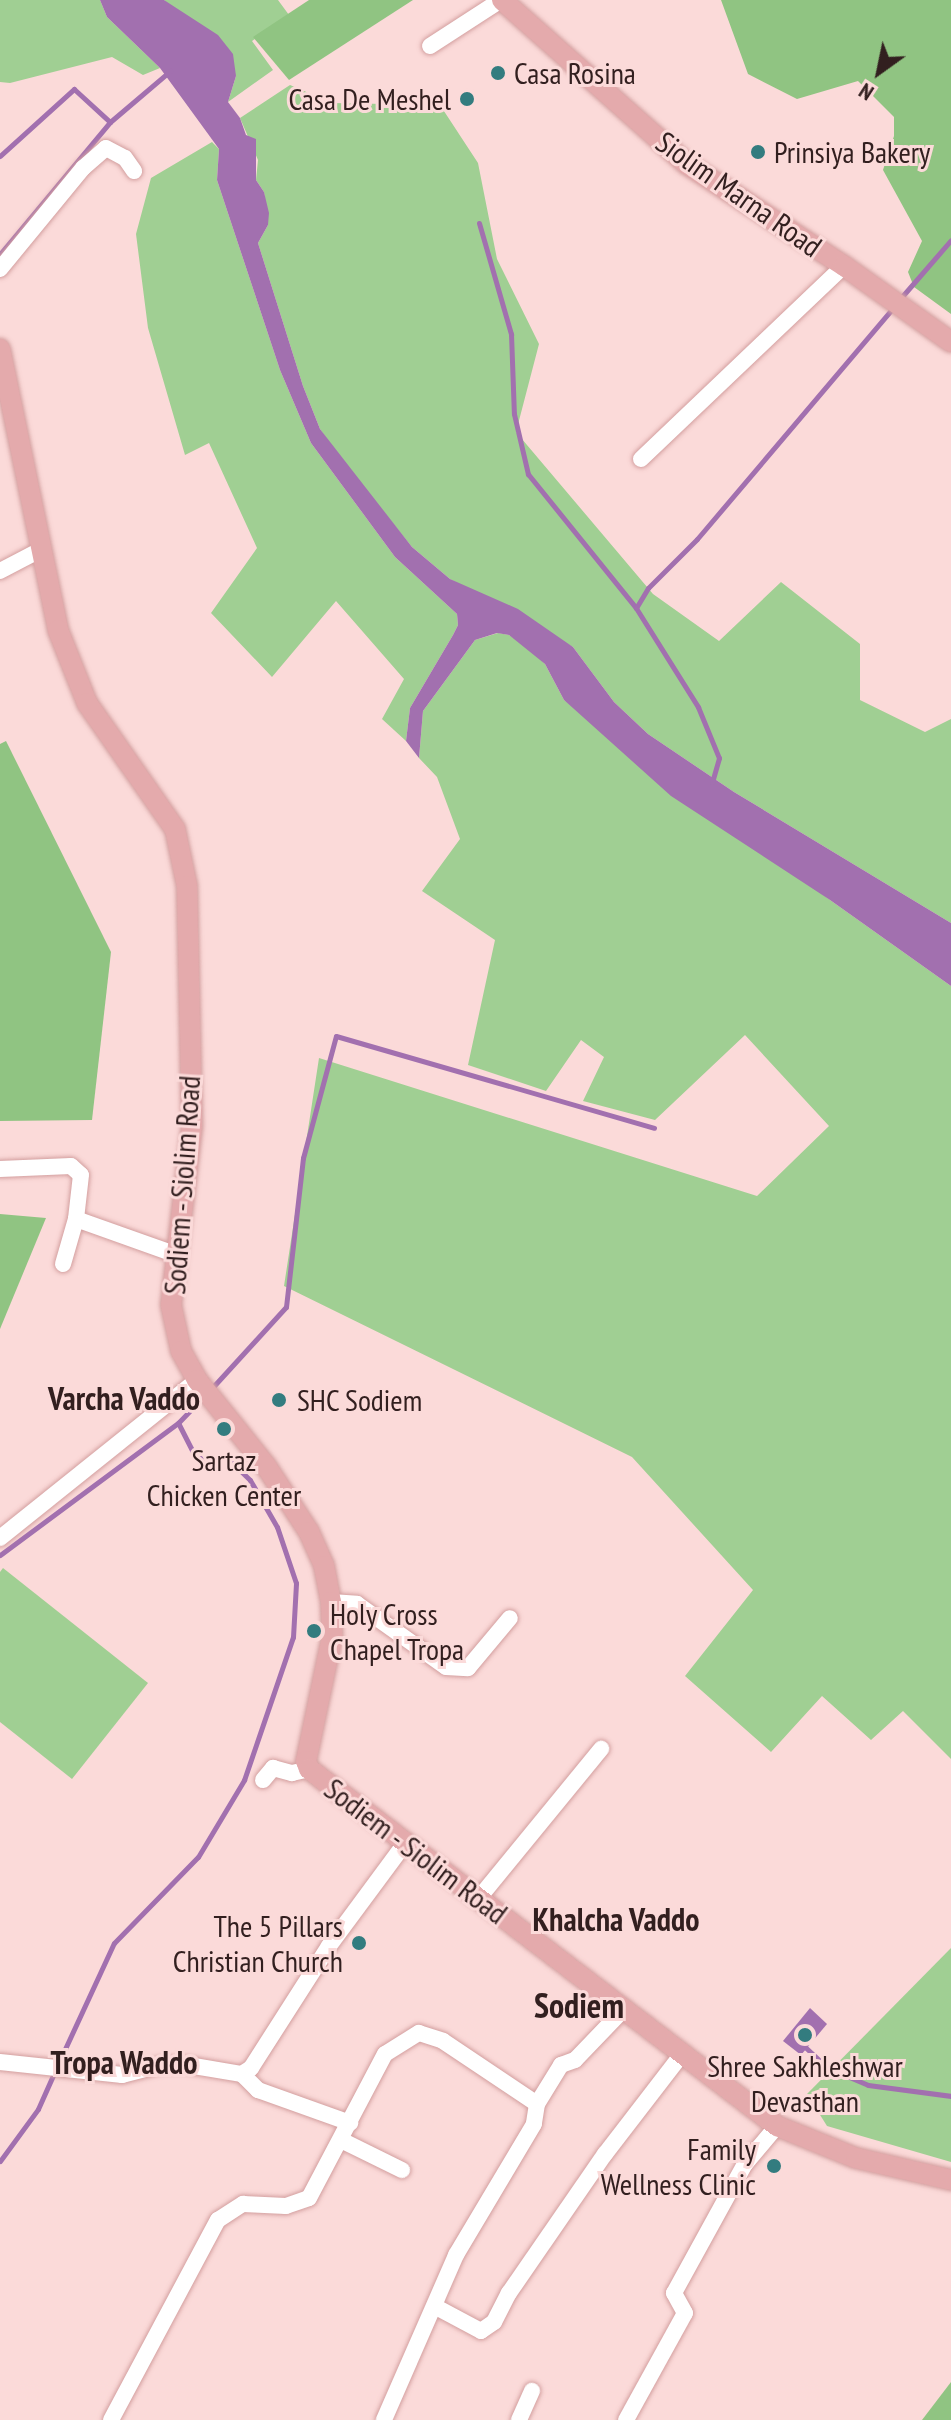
<!DOCTYPE html>
<style>
body{margin:0}
#map{position:relative;width:951px;height:2420px;overflow:hidden;background:#fbdad9;font-family:"PT Sans Narrow",sans-serif}
div>[style]{position:absolute}
.green>*{inset:0;background:#a0cf93}
.forest>*{inset:0;background:#90c482}
.water>*{inset:0;background:#a270af}
.stream>*{height:5px;margin:-2.5px;padding:0 2.5px;transform-origin:2.5px;border-radius:2.5px;background:#a270af}
.roads{filter:drop-shadow(0 0 2px #d39f9f) drop-shadow(0 0 2px #d39f9f)}
.minor>*{height:16px;margin:-8px;padding:0 8px;transform-origin:8px;border-radius:8px;background:#fff}
.major>*{height:20px;margin:-10px;padding:0 10px;transform-origin:10px;border-radius:10px;background:#e4aaac}
.dots>*{width:22px;height:22px;translate:-50% -50%;box-sizing:border-box;border:4px solid #fbdad9;border-radius:50%}
span{translate:-50% -50%;white-space:nowrap;text-align:center;line-height:1.15;-webkit-text-stroke:6px #fbdad9;paint-order:stroke}
.poi-label{font-size:30px;color:#321f1f}
.left{translate:0 -50%;text-align:left}
.right{translate:-100% -50%;text-align:right}
.street-label{font-size:30px;color:#321f1f}
.neighbourhood-label{font-size:32px;color:#321f1f;font-weight:700}
.quarter-label{font-size:34px;color:#321f1f;font-weight:700}
.north{position:absolute;left:839px;top:32px;width:80px;height:80px;-webkit-text-stroke:6px #fbdad9;paint-order:stroke;rotate:213deg;font-size:22px;font-weight:700;line-height:32px;text-align:center;color:#321f1f}
.north::after{content:'';display:block;margin:auto;width:28px;height:36px;background:#321f1f;clip-path:polygon(50% 0,100% 100%,50% 72%,0 100%)}
</style>
<div id="map">
<div class="green">
<i style="clip-path:polygon(0 0,100px 0,107px 17px,160px 68px,143px 75px,112px 57px,10px 83px,0 82px)"></i>
<i style="clip-path:polygon(164px 0,278px 0,289px 15px,252px 41px,273px 70px,228px 102px,236px 76px)"></i>
<i style="clip-path:polygon(290px 85px,332px 103px,440px 105px,478px 163px,497px 259px,539px 344px,516px 432px,653px 594px,719px 641px,781px 582px,860px 644px,860px 700px,925px 732px,951px 719px,951px 923px,734px 792px,648px 734px,614px 702px,573px 647px,450px 579px,412px 547px,337px 454px,320px 429px,303px 386px,258px 243px,268px 225px,264px 192px,256px 180px,258px 160px,240px 118px)"></i>
<i style="clip-path:polygon(212px 142px,219px 149px,217px 180px,280px 370px,311px 443px,395px 557px,457px 614px,458px 625px,453px 635px,410px 708px,406px 741px,382px 719px,404px 679px,336px 601px,272px 677px,211px 613px,257px 548px,209px 443px,185px 455px,148px 328px,136px 234px,151px 178px)"></i>
<i style="clip-path:polygon(498px 633px,509px 635px,529px 648px,545px 664px,564px 700px,830px 900px,951px 986px,951px 1759px,903px 1711px,871px 1740px,822px 1696px,771px 1752px,685px 1676px,753px 1590px,632px 1457px,284px 1286px,319px 1058px,757px 1196px,829px 1126px,745px 1035px,655px 1120px,583px 1101px,604px 1057px,581px 1040px,546px 1091px,468px 1065px,495px 940px,422px 891px,460px 839px,437px 777px,419px 758px,423px 711px,475px 640px)"></i>
<i style="clip-path:polygon(3px 1568px,148px 1683px,72px 1779px,0 1722px,0 1572px)"></i>
<i style="clip-path:polygon(951px 1948px,951px 2162px,827px 2126px,807px 2094px)"></i>
</div>
<div class="forest">
<i style="clip-path:polygon(309px 0,413px 0,289px 80px,253px 37px)"></i>
<i style="clip-path:polygon(721px 0,951px 0,951px 314px,914px 287px,908px 272px,922px 241px,883px 170px,894px 136px,894px 117px,858px 81px,797px 99px,748px 74px)"></i>
<i style="clip-path:polygon(6px 741px,111px 952px,92px 1120px,0 1121px,0 744px)"></i>
<i style="clip-path:polygon(0 1214px,46px 1218px,0 1329px)"></i>
<i style="clip-path:polygon(951px 2382px,951px 2420px,922px 2420px)"></i>
</div>
<div class="water">
<i style="clip-path:polygon(100px 0,164px 0,218px 35px,233px 54px,236px 76px,228px 102px,240px 118px,246px 135px,256px 139px,256px 180px,264px 192px,269px 213px,268px 225px,258px 243px,303px 386px,320px 429px,412px 547px,450px 579px,518px 609px,573px 647px,614px 702px,648px 734px,734px 792px,951px 923px,951px 986px,830px 900px,671px 796px,564px 700px,545px 664px,509px 635px,497px 633px,475px 640px,423px 711px,419px 758px,406px 741px,410px 708px,453px 635px,458px 625px,457px 614px,395px 557px,311px 443px,280px 370px,217px 180px,219px 149px,160px 68px,107px 17px)"></i>
<i style="clip-path:polygon(810px 2008px,827px 2024px,801px 2055px,783px 2041px)"></i>
</div>
<div class="stream">
<i style="left:0;top:156px;width:100px;rotate:-42.2deg"></i>
<i style="left:74px;top:89px;width:49px;rotate:42.5deg"></i>
<i style="left:110px;top:122px;width:79px;rotate:-40.4deg"></i>
<i style="left:479px;top:223px;width:116px;rotate:73.9deg"></i>
<i style="left:511px;top:334px;width:80px;rotate:87.9deg"></i>
<i style="left:514px;top:414px;width:62px;rotate:76.9deg"></i>
<i style="left:528px;top:474px;width:172px;rotate:51.1deg"></i>
<i style="left:636px;top:608px;width:117px;rotate:57.9deg"></i>
<i style="left:698px;top:707px;width:55px;rotate:67.6deg"></i>
<i style="left:719px;top:758px;width:25px;rotate:106deg"></i>
<i style="left:0;top:254px;width:172px;rotate:-50.2deg"></i>
<i style="left:899px;top:300px;width:79px;rotate:-49.1deg"></i>
<i style="left:636px;top:608px;width:23px;rotate:-59deg"></i>
<i style="left:648px;top:588px;width:69px;rotate:-45deg"></i>
<i style="left:697px;top:539px;width:303px;rotate:-49.7deg"></i>
<i style="left:211px;top:1389px;width:111px;rotate:-47.6deg"></i>
<i style="left:286px;top:1307px;width:150px;rotate:-83.5deg"></i>
<i style="left:303px;top:1158px;width:126px;rotate:-74.9deg"></i>
<i style="left:336px;top:1036px;width:331px;rotate:16.1deg"></i>
<i style="left:0;top:1555px;width:222px;rotate:-36.6deg"></i>
<i style="left:178px;top:1423px;width:37px;rotate:-46deg"></i>
<i style="left:804px;top:2046px;width:33px;rotate:43deg"></i>
<i style="left:828px;top:2068px;width:43px;rotate:23deg"></i>
<i style="left:868px;top:2085px;width:84px;rotate:7.5deg"></i>
<i style="left:58px;top:2064px;width:133px;rotate:-65.2deg"></i>
<i style="left:114px;top:1943px;width:120px;rotate:-45.7deg"></i>
<i style="left:198px;top:1857px;width:90px;rotate:-59.1deg"></i>
<i style="left:244px;top:1780px;width:151px;rotate:-71.1deg"></i>
<i style="left:293px;top:1637px;width:54px;rotate:-86.8deg"></i>
<i style="left:296px;top:1583px;width:59px;rotate:-108.7deg"></i>
<i style="left:277px;top:1527px;width:54px;rotate:-119.9deg"></i>
<i style="left:250px;top:1480px;width:32px;rotate:-136deg"></i>
<i style="left:227px;top:1458px;width:31px;rotate:180deg"></i>
<i style="left:196px;top:1458px;width:39px;rotate:-117deg"></i>
<i style="left:0;top:2161px;width:64px;rotate:-53.8deg"></i>
<i style="left:38px;top:2109px;width:39px;rotate:-66deg"></i>
</div>
<div class="roads">
<div class="minor">
<i style="left:430px;top:46px;width:85px;rotate:-32.9deg"></i>
<i style="left:0;top:269px;width:131px;rotate:-50.6deg"></i>
<i style="left:83px;top:168px;width:30px;rotate:-41deg"></i>
<i style="left:106px;top:148px;width:21px;rotate:28deg"></i>
<i style="left:125px;top:158px;width:16px;rotate:55deg"></i>
<i style="left:641px;top:459px;width:280px;rotate:-43.6deg"></i>
<i style="left:0;top:571px;width:47px;rotate:-27.6deg"></i>
<i style="left:0;top:1169px;width:71px;rotate:-2.4deg"></i>
<i style="left:71px;top:1166px;width:13px;rotate:42deg"></i>
<i style="left:81px;top:1175px;width:44px;rotate:96.5deg"></i>
<i style="left:76px;top:1219px;width:107px;rotate:19.6deg"></i>
<i style="left:63px;top:1264px;width:47px;rotate:-73.9deg"></i>
<i style="left:0;top:1538px;width:253px;rotate:-38.7deg"></i>
<i style="left:331px;top:1602px;width:26px;rotate:4deg"></i>
<i style="left:357px;top:1604px;width:109px;rotate:35.3deg"></i>
<i style="left:446px;top:1667px;width:22px;rotate:3deg"></i>
<i style="left:468px;top:1668px;width:65px;rotate:-50deg"></i>
<i style="left:263px;top:1780px;width:16px;rotate:-50deg"></i>
<i style="left:273px;top:1768px;width:20px;rotate:15deg"></i>
<i style="left:292px;top:1773px;width:17px;rotate:-13deg"></i>
<i style="left:479px;top:1898px;width:193px;rotate:-50.7deg"></i>
<i style="left:0;top:2062px;width:123px;rotate:6.1deg"></i>
<i style="left:122px;top:2075px;width:40px;rotate:-14.4deg"></i>
<i style="left:161px;top:2065px;width:27px"></i>
<i style="left:188px;top:2065px;width:55px;rotate:9.5deg"></i>
<i style="left:242px;top:2074px;width:11px;rotate:-34deg"></i>
<i style="left:251px;top:2068px;width:145px;rotate:-57.4deg"></i>
<i style="left:329px;top:1946px;width:129px;rotate:-53.5deg"></i>
<i style="left:242px;top:2074px;width:23px;rotate:45deg"></i>
<i style="left:258px;top:2090px;width:98px;rotate:19.7deg"></i>
<i style="left:537px;top:2104px;width:46px;rotate:-58.4deg"></i>
<i style="left:561px;top:2065px;width:15px;rotate:-20deg"></i>
<i style="left:575px;top:2060px;width:69px;rotate:-46.2deg"></i>
<i style="left:341px;top:2140px;width:68px;rotate:26.2deg"></i>
<i style="left:436px;top:2307px;width:51px;rotate:28.1deg"></i>
<i style="left:481px;top:2331px;width:16px;rotate:-35deg"></i>
<i style="left:494px;top:2322px;width:33px;rotate:-63deg"></i>
<i style="left:509px;top:2293px;width:169px;rotate:-55.4deg"></i>
<i style="left:605px;top:2154px;width:126px;rotate:-52.4deg"></i>
<i style="left:111px;top:2420px;width:227px;rotate:-61.9deg"></i>
<i style="left:218px;top:2220px;width:30px;rotate:-33deg"></i>
<i style="left:243px;top:2204px;width:43px;rotate:2.7deg"></i>
<i style="left:286px;top:2206px;width:24px;rotate:-19deg"></i>
<i style="left:309px;top:2198px;width:163px;rotate:-62.2deg"></i>
<i style="left:385px;top:2054px;width:40px;rotate:-32deg"></i>
<i style="left:419px;top:2033px;width:25px;rotate:18deg"></i>
<i style="left:443px;top:2041px;width:113px;rotate:33.8deg"></i>
<i style="left:537px;top:2104px;width:20px;rotate:99deg"></i>
<i style="left:534px;top:2124px;width:152px;rotate:120.8deg"></i>
<i style="left:456px;top:2255px;width:180px;rotate:113.6deg"></i>
<i style="left:519px;top:2420px;width:32px;rotate:-66deg"></i>
<i style="left:626px;top:2420px;width:122px;rotate:-61.1deg"></i>
<i style="left:685px;top:2313px;width:23px;rotate:-119deg"></i>
<i style="left:674px;top:2293px;width:147px;rotate:-61.2deg"></i>
<i style="left:745px;top:2164px;width:50px;rotate:-49.9deg"></i>
</div>
<div class="major">
<i style="left:502px;top:0;width:247px;rotate:41.6deg"></i>
<i style="left:687px;top:164px;width:187px;rotate:33deg"></i>
<i style="left:844px;top:266px;width:131px;rotate:35.4deg"></i>
<i style="left:0;top:349px;width:287px;rotate:78.3deg"></i>
<i style="left:58px;top:630px;width:79px;rotate:68.3deg"></i>
<i style="left:87px;top:703px;width:154px;rotate:55.1deg"></i>
<i style="left:175px;top:829px;width:58px;rotate:78.1deg"></i>
<i style="left:187px;top:886px;width:240px;rotate:88.8deg"></i>
<i style="left:192px;top:1126px;width:180px;rotate:96.7deg"></i>
<i style="left:171px;top:1305px;width:47px;rotate:77.7deg"></i>
<i style="left:181px;top:1351px;width:33px;rotate:61deg"></i>
<i style="left:197px;top:1380px;width:110px;rotate:51.3deg"></i>
<i style="left:266px;top:1466px;width:79px;rotate:56.9deg"></i>
<i style="left:309px;top:1532px;width:37px;rotate:66deg"></i>
<i style="left:324px;top:1566px;width:37px;rotate:79deg"></i>
<i style="left:331px;top:1602px;width:35px;rotate:88deg"></i>
<i style="left:332px;top:1637px;width:127px;rotate:101.8deg"></i>
<i style="left:306px;top:1761px;width:9px;rotate:69deg"></i>
<i style="left:309px;top:1769px;width:589px;rotate:37.34deg"></i>
<i style="left:777px;top:2126px;width:85px;rotate:22.1deg"></i>
<i style="left:856px;top:2158px;width:98px;rotate:13deg"></i>
</div>
</div>
<div class="dots">
<i style="left:498px;top:73px;background:#337c7f"></i>
<i style="left:467px;top:99px;background:#337c7f"></i>
<i style="left:758px;top:152px;background:#337c7f"></i>
<i style="left:279px;top:1400px;background:#337c7f"></i>
<i style="left:224px;top:1429px;background:#337c7f"></i>
<i style="left:314px;top:1631px;background:#337c7f"></i>
<i style="left:359px;top:1943px;background:#337c7f"></i>
<i style="left:805px;top:2035px;background:#337c7f"></i>
<i style="left:774px;top:2166px;background:#337c7f"></i>
</div>
<div class="poi-label">
<span class="left" style="left:514px;top:73px">Casa Rosina</span>
<span class="right" style="left:451px;top:99px">Casa De Meshel</span>
<span class="left" style="left:774px;top:152px">Prinsiya Bakery</span>
<span class="left" style="left:297px;top:1400px">SHC Sodiem</span>
<span style="left:224px;top:1477px">Sartaz<br>Chicken Center</span>
<span class="left" style="left:330px;top:1631px">Holy Cross<br>Chapel Tropa</span>
<span class="right" style="left:343px;top:1943px">The 5 Pillars<br>Christian Church</span>
<span style="left:805px;top:2083px">Shree Sakhleshwar<br>Devasthan</span>
<span class="right" style="left:756px;top:2166px">Family<br>Wellness Clinic</span>
</div>
<div class="street-label">
<span style="left:739px;top:194px;rotate:35deg">Siolim Marna Road</span>
<span style="left:182px;top:1185px;rotate:-86deg">Sodiem - Siolim Road</span>
<span style="left:416px;top:1851px;rotate:37deg">Sodiem - Siolim Road</span>
</div>
<div class="neighbourhood-label">
<span style="left:124px;top:1398px">Varcha Vaddo</span>
<span style="left:616px;top:1919px">Khalcha Vaddo</span>
<span style="left:124px;top:2062px">Tropa Waddo</span>
</div>
<div class="quarter-label">
<span style="left:579px;top:2006px">Sodiem</span>
</div>
<div class="north">N</div>
</div>
